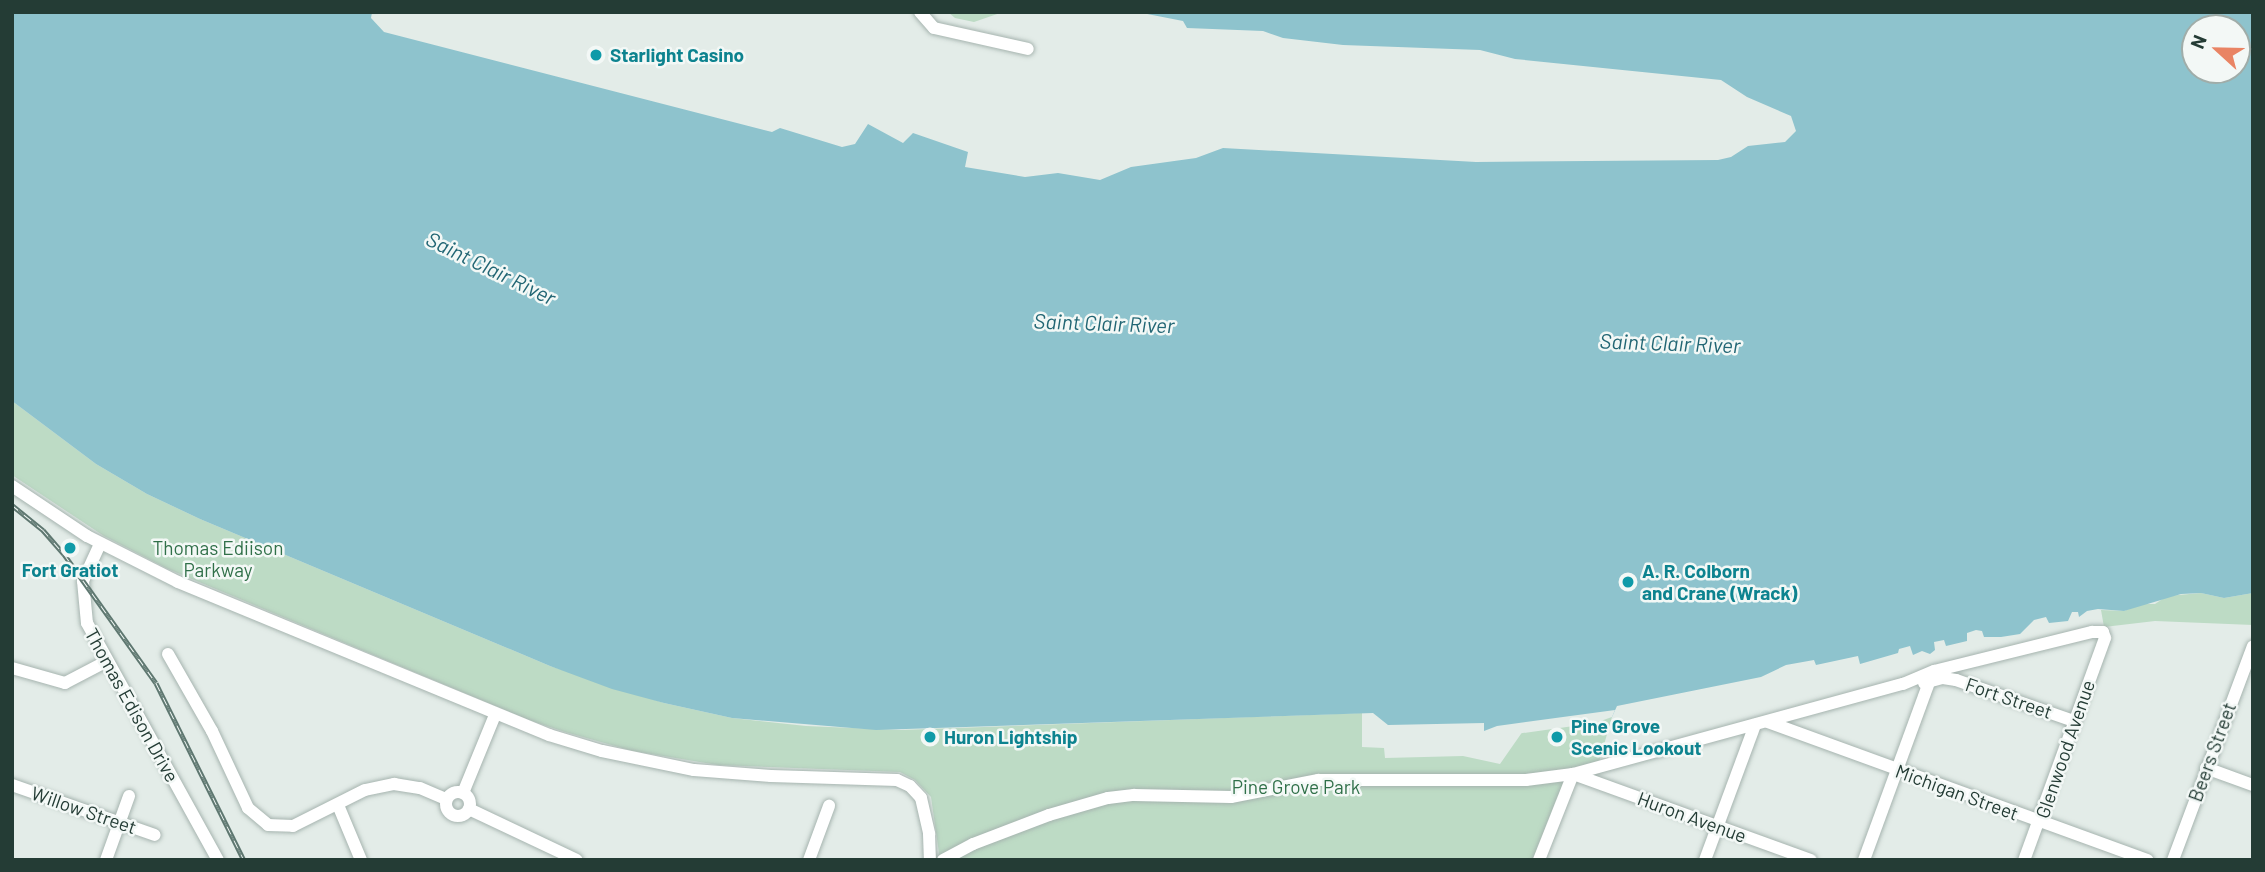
<!DOCTYPE html>
<style>
body{margin:0}
#map{position:relative;width:2265px;height:872px;overflow:hidden;background:#e3ece8;font-family:Barlow,sans-serif}
div>[style]{position:absolute}
.green>*{inset:0;background:#bddbc5}
.water>*{inset:0;background:#8ec3cd}
.pier>*{inset:0;background:#e3ece8}
.roads{filter:drop-shadow(0 0 2px #a6b4af) drop-shadow(0 0 2px #a6b4af)}
.minor>*{height:12px;margin:-6px;padding:0 6px;transform-origin:6px;border-radius:6px;background:#fff}
.minor>.ring{margin:-6px;padding:0;box-sizing:content-box;background:none;border:12px solid #fff;border-radius:50%}
.rail>*{height:5px;margin-top:-2.5px;transform-origin:0;background:repeating-linear-gradient(90deg,#f3f8f6 0 8px,#5e7770 0 16px);box-sizing:border-box;border-block:2px solid #5e7770}
.dots>*{width:19px;height:19px;translate:-50% -50%;box-sizing:border-box;border:4px solid #f3f8f6;border-radius:50%}
span{translate:-50% -50%;white-space:nowrap;text-align:center;line-height:1.15;-webkit-text-stroke:5px #f3f8f6;paint-order:stroke}
.culture-label{font-size:19px;color:#0d838f;font-weight:700}
.left{translate:0 -50%;text-align:left}
.park-label{font-size:19px;color:#307049}
.street-label{font-size:19px;color:#243c35}
.water-label{font-size:21px;color:#226674;font-style:italic}
.frame{position:absolute;inset:0;border:14px solid #243c35;pointer-events:none}
.north{position:absolute;left:2181px;top:14px;width:70px;height:70px;box-sizing:border-box;background:#f3f8f6;border:2px solid #a0ada9;border-radius:50%;rotate:292deg;font-size:19px;font-weight:700;line-height:28px;text-align:center;color:#243c35}
.north::after{content:'';display:block;margin:auto;width:24px;height:32px;background:#e98464;clip-path:polygon(50% 0,100% 100%,50% 72%,0 100%)}
</style>
<div id="map">
<div class="green">
<i style="clip-path:polygon(948px 12px,1003px 12px,974px 22px,955px 18px)"></i>
<i style="clip-path:polygon(12px 401px,96px 464px,147px 494px,200px 519px,550px 666px,664px 703px,732px 718px,806px 726px,901px 730px,1362px 713px,1362px 747px,1384px 748px,1385px 758px,1463px 756px,1500px 764px,1523px 731px,1612px 717px,1599px 762px,1571px 769px,1537px 860px,940px 860px,931px 797px,915px 780px,900px 772px,718px 765px,633px 751px,565px 732px,529px 720px,168px 569px,104px 536px,12px 475px)"></i>
<i style="clip-path:polygon(2201px 593px,2224px 598px,2253px 593px,2253px 625px,2155px 621px,2104px 627px,2101px 610px,2124px 611px,2141px 604px,2155px 604px,2167px 596px)"></i>
</div>
<div class="water">
<i style="clip-path:polygon(evenodd,12px 12px,372px 12px,371px 18px,384px 32px,772px 132px,780px 128px,842px 147px,855px 144px,868px 124px,903px 143px,913px 133px,968px 152px,965px 167px,1025px 177px,1058px 173px,1100px 180px,1131px 167px,1196px 158px,1223px 148px,1476px 162px,1718px 160px,1731px 157px,1748px 146px,1785px 142px,1796px 131px,1791px 116px,1747px 97px,1721px 80px,1515px 59px,1480px 50px,1343px 45px,1283px 38px,1263px 31px,1187px 28px,1183px 21px,1137px 12px,2253px 12px,2253px 593px,2224px 598px,2201px 593px,2181px 594px,2124px 611px,2098px 609px,2087px 611px,2079px 617px,2078px 612px,2072px 612px,2068px 621px,2049px 623px,2046px 617px,2034px 620px,2020px 634px,2001px 637px,1984px 637px,1982px 631px,1976px 630px,1967px 633px,1967px 641px,1946px 646px,1944px 640px,1934px 642px,1935px 650px,1930px 654px,1922px 651px,1913px 655px,1910px 646px,1899px 649px,1898px 653px,1860px 664px,1858px 656px,1816px 665px,1814px 660px,1786px 665px,1761px 677px,1617px 706px,1612px 717px,1595px 721px,1484px 733px,1484px 723px,1388px 725px,1373px 713px,876px 730px,732px 718px,664px 703px,612px 689px,550px 666px,200px 519px,147px 494px,96px 464px,12px 401px,12px 12px,2195px 28px,2237px 28px,2237px 70px,2195px 70px,2195px 28px)"></i>
</div>
<div class="pier">
<i style="clip-path:polygon(1615px 710px,1612px 717px,1595px 723px,1516px 734px,1484px 733px,1484px 731px,1497px 726px)"></i>
</div>
<div class="roads">
<div class="minor">
<i style="left:920px;top:12px;width:21px;rotate:49deg"></i>
<i style="left:934px;top:28px;width:96px;rotate:12.6deg"></i>
<i style="left:12px;top:486px;width:90px;rotate:33.7deg"></i>
<i style="left:87px;top:536px;width:102px;rotate:26.8deg"></i>
<i style="left:178px;top:582px;width:401px;rotate:22.4deg"></i>
<i style="left:549px;top:735px;width:55px;rotate:16.8deg"></i>
<i style="left:602px;top:751px;width:94px;rotate:11.7deg"></i>
<i style="left:694px;top:770px;width:77px;rotate:4.5deg"></i>
<i style="left:771px;top:776px;width:126px;rotate:1.8deg"></i>
<i style="left:897px;top:780px;width:14px;rotate:25deg"></i>
<i style="left:910px;top:786px;width:16px;rotate:47deg"></i>
<i style="left:921px;top:798px;width:37px;rotate:77deg"></i>
<i style="left:929px;top:834px;width:26px;rotate:88deg"></i>
<i style="left:100px;top:544px;width:41px;rotate:114.7deg"></i>
<i style="left:83px;top:581px;width:42px;rotate:84.6deg"></i>
<i style="left:87px;top:623px;width:271px;rotate:61.1deg"></i>
<i style="left:168px;top:654px;width:89px;rotate:60.3deg"></i>
<i style="left:212px;top:731px;width:85px;rotate:64.9deg"></i>
<i style="left:248px;top:808px;width:26px;rotate:40deg"></i>
<i style="left:268px;top:825px;width:25px;rotate:2deg"></i>
<i style="left:293px;top:826px;width:80px;rotate:-26.6deg"></i>
<i style="left:365px;top:790px;width:30px;rotate:-12deg"></i>
<i style="left:394px;top:784px;width:26px;rotate:9deg"></i>
<i style="left:420px;top:788px;width:28px;rotate:23deg"></i>
<i style="left:12px;top:668px;width:55px;rotate:15.8deg"></i>
<i style="left:65px;top:683px;width:47px;rotate:-27.6deg"></i>
<i style="left:1924px;top:683px;width:20px;rotate:-15deg"></i>
<i style="left:1943px;top:678px;width:13px;rotate:9deg"></i>
<i style="left:1956px;top:680px;width:125px;rotate:19.2deg"></i>
<i style="left:1768px;top:722px;width:404px;rotate:20deg"></i>
<i style="left:2206px;top:768px;width:50px;rotate:19.9deg"></i>
<i style="left:1573px;top:774px;width:253px;rotate:19.9deg"></i>
<i style="left:12px;top:785px;width:151px;rotate:19.3deg"></i>
<i class="ring" style="left:446px;top:792px;width:12px;height:12px"></i>
<i style="left:463px;top:793px;width:84px;rotate:-67.7deg"></i>
<i style="left:338px;top:805px;width:60px;rotate:67.3deg"></i>
<i style="left:469px;top:809px;width:119px;rotate:25.3deg"></i>
<i style="left:106px;top:860px;width:68px;rotate:-70.2deg"></i>
<i style="left:809px;top:860px;width:58px;rotate:-69.7deg"></i>
<i style="left:943px;top:860px;width:34px;rotate:-28deg"></i>
<i style="left:973px;top:844px;width:81px;rotate:-20.9deg"></i>
<i style="left:1049px;top:815px;width:61px;rotate:-16.1deg"></i>
<i style="left:1108px;top:798px;width:26px;rotate:-7deg"></i>
<i style="left:1134px;top:795px;width:97px;rotate:1.2deg"></i>
<i style="left:1231px;top:797px;width:89px;rotate:-11.1deg"></i>
<i style="left:1318px;top:780px;width:208px"></i>
<i style="left:1526px;top:780px;width:47px;rotate:-7.3deg"></i>
<i style="left:1573px;top:774px;width:342px;rotate:-15.3deg"></i>
<i style="left:1903px;top:684px;width:34px;rotate:-23deg"></i>
<i style="left:1934px;top:671px;width:163px;rotate:-13.9deg"></i>
<i style="left:2092px;top:632px;width:11px"></i>
<i style="left:2103px;top:632px;width:6px;rotate:72deg"></i>
<i style="left:2105px;top:638px;width:236px;rotate:110deg"></i>
<i style="left:1539px;top:860px;width:92px;rotate:-68.4deg"></i>
<i style="left:1705px;top:860px;width:144px;rotate:-69.7deg"></i>
<i style="left:1864px;top:860px;width:189px;rotate:-69.9deg"></i>
<i style="left:2173px;top:860px;width:228px;rotate:-69.5deg"></i>
</div>
</div>
<div class="rail">
<i style="left:12px;top:505px;width:40px;rotate:39deg"></i>
<i style="left:43px;top:530px;width:32px;rotate:49deg"></i>
<i style="left:64px;top:554px;width:158px;rotate:54.5deg"></i>
<i style="left:156px;top:683px;width:198px;rotate:63.6deg"></i>
</div>
<div class="dots">
<i style="left:596px;top:55px;background:#0f9aa8"></i>
<i style="left:70px;top:548px;background:#0f9aa8"></i>
<i style="left:1628px;top:582px;background:#0f9aa8"></i>
<i style="left:930px;top:737px;background:#0f9aa8"></i>
<i style="left:1557px;top:737px;background:#0f9aa8"></i>
</div>
<div class="culture-label">
<span class="left" style="left:610px;top:55px">Starlight Casino</span>
<span style="left:70px;top:570px">Fort Gratiot</span>
<span class="left" style="left:1642px;top:582px">A. R. Colborn<br>and Crane (Wrack)</span>
<span class="left" style="left:1571px;top:737px">Pine Grove<br>Scenic Lookout</span>
<span class="left" style="left:944px;top:737px">Huron Lightship</span>
</div>
<div class="park-label">
<span style="left:218px;top:559px">Thomas Ediison<br>Parkway</span>
<span style="left:1296px;top:787px">Pine Grove Park</span>
</div>
<div class="street-label">
<span style="left:2009px;top:698px;rotate:19deg">Fort Street</span>
<span style="left:132px;top:705px;rotate:61deg">Thomas Edison Drive</span>
<span style="left:2065px;top:749px;rotate:-71deg">Glenwood Avenue</span>
<span style="left:2212px;top:752px;rotate:-70deg">Beers Street</span>
<span style="left:1957px;top:792px;rotate:20deg">Michigan Street</span>
<span style="left:84px;top:810px;rotate:19deg">Willow Street</span>
<span style="left:1692px;top:817px;rotate:20deg">Huron Avenue</span>
</div>
<div class="water-label">
<span style="left:491px;top:268px;rotate:26deg">Saint Clair River</span>
<span style="left:1104px;top:323px;rotate:2deg">Saint Clair River</span>
<span style="left:1670px;top:343px;rotate:2deg">Saint Clair River</span>
</div>
<div class="frame"></div>
<div class="north">N</div>
</div>
